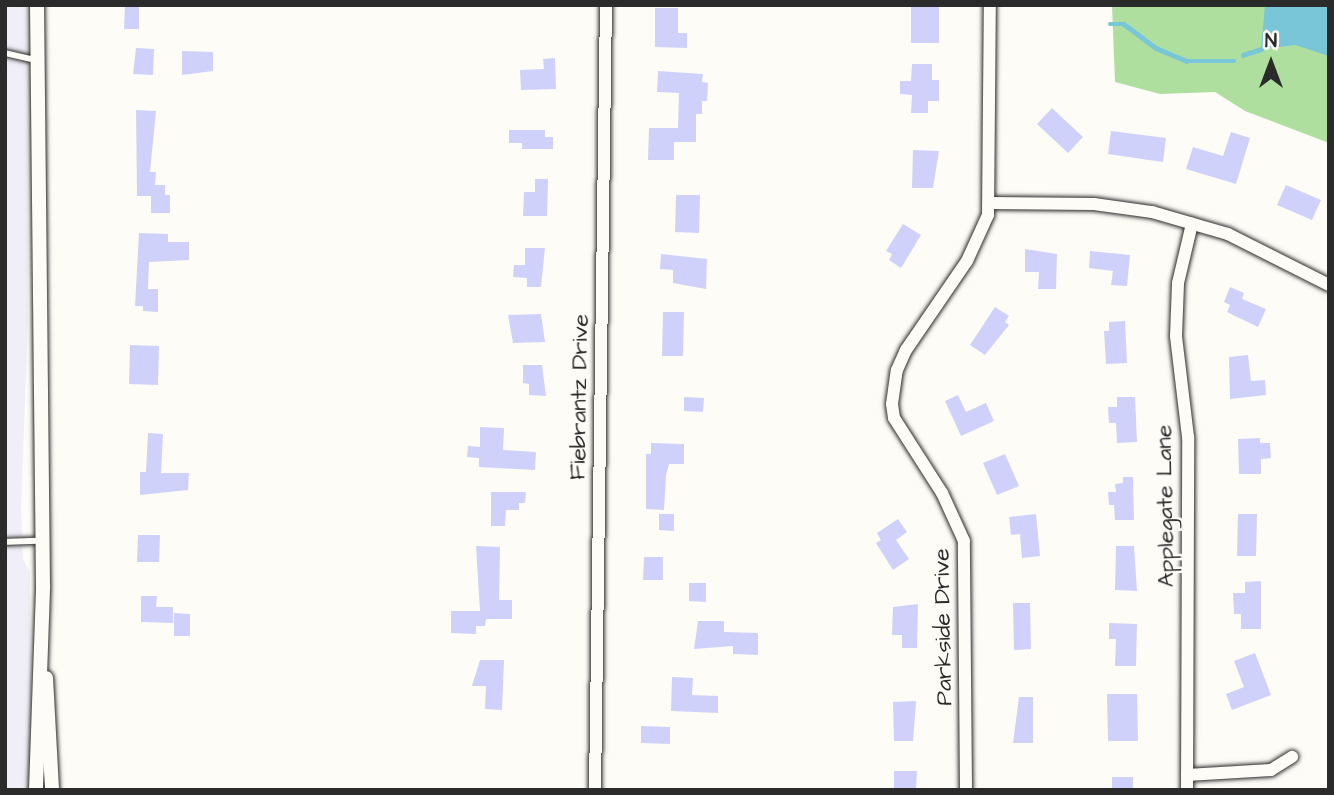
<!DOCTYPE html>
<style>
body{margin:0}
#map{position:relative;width:1334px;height:795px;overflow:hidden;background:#fdfcf7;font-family:"Architects Daughter",sans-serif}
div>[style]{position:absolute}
.built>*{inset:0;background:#f0eff8}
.green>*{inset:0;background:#afdf9e}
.water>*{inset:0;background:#7ac6d9}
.stream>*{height:4.5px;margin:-2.25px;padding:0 2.25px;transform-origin:2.25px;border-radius:2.25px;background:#7ac6d9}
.building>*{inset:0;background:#d0d1fa}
.roads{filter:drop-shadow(0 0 2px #2b2b2b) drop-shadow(0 0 2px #2b2b2b)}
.service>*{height:6px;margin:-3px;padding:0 3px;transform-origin:3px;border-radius:3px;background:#fdfcf7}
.minor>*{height:12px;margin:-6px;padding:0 6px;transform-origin:6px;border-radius:6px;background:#fdfcf7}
.tertiary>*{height:14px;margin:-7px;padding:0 7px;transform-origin:7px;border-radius:7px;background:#fdfcf7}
span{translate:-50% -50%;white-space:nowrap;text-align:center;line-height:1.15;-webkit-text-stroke:5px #fdfcf7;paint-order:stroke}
.street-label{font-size:23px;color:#2b2b2b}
.frame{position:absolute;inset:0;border:7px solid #2b2b2b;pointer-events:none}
.north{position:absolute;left:1236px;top:28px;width:70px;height:70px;-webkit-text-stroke:5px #fdfcf7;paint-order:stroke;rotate:0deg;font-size:19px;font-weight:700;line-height:28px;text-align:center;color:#2b2b2b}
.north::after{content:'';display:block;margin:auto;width:24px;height:32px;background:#2b2b2b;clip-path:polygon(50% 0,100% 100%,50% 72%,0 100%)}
</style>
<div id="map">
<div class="built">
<i style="clip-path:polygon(5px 5px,27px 5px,28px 319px,21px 509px,23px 559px,30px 572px,32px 790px,5px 790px)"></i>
</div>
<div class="green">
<i style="clip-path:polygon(1112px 5px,1329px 5px,1329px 143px,1245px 111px,1215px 92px,1160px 94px,1115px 82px)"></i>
</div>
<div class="water">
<i style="clip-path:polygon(1265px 5px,1329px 5px,1329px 56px,1295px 45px,1261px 49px)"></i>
</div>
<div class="stream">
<i style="left:1110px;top:24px;width:14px"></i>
<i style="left:1124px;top:24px;width:40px;rotate:37deg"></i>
<i style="left:1156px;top:48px;width:33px;rotate:23deg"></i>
<i style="left:1186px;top:61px;width:48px"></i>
<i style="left:1243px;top:55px;width:19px;rotate:-18deg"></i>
</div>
<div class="building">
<i style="clip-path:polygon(125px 5px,139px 5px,139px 29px,124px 29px)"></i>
<i style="clip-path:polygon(911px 5px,939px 5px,939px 43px,911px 43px)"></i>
<i style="clip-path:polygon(655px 8px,678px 8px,678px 33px,687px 33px,687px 48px,655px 47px)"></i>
<i style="clip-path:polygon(136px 48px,154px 49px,153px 75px,133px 74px)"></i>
<i style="clip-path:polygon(182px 51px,213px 52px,213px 71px,182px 75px)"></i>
<i style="clip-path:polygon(555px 58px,556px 89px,521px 90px,520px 70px,544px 69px,543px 59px)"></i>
<i style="clip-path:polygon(912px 64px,932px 64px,932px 80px,939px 80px,939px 101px,928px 101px,928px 113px,911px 113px,912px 95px,900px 94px,900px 81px,911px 81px)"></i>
<i style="clip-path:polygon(658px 71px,703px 74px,702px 82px,708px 83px,707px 101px,702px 101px,702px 114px,696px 114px,696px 142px,674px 142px,674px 160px,648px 160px,649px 128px,678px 128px,679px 93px,657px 92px)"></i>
<i style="clip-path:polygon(1052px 108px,1083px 137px,1068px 153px,1037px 124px)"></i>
<i style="clip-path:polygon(136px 110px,156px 111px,150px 172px,156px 172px,155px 185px,165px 185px,165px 195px,170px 195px,170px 213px,151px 213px,151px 196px,137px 196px)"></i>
<i style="clip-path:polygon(509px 130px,545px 130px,545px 137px,553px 137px,553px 149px,522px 149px,522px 143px,509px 143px)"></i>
<i style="clip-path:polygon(1111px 131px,1166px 138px,1163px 162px,1108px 154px)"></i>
<i style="clip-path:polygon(1231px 132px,1250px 138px,1236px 184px,1186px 169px,1193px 147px,1223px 156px)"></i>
<i style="clip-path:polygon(913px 150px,939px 151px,933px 188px,912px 188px)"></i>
<i style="clip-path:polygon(535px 179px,548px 179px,547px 216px,523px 216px,524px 192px,535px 192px)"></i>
<i style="clip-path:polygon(1286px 185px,1321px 200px,1312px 220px,1277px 205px)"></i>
<i style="clip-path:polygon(676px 195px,700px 195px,699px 233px,675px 232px)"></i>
<i style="clip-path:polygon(903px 224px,921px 235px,901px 268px,889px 260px,892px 254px,886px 251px)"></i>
<i style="clip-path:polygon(139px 233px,168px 234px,168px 242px,189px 242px,189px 260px,149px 262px,148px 289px,158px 289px,158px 312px,143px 311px,143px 306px,135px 306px)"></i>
<i style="clip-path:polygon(525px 248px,545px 248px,541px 287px,527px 287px,527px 278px,513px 277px,514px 265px,525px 265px)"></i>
<i style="clip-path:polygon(1025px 249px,1057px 254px,1056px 289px,1038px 289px,1039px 272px,1025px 272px)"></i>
<i style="clip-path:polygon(1090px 251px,1130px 255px,1127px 286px,1111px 285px,1113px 271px,1089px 268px)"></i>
<i style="clip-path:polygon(661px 254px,707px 259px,706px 289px,673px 283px,673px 270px,660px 269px)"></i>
<i style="clip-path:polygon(1230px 287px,1244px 293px,1242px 299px,1266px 309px,1258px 327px,1227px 312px,1230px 305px,1224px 302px)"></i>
<i style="clip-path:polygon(995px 307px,1009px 316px,1005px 322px,1009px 325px,985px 355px,970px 345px)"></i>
<i style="clip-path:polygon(663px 312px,684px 312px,683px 356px,662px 356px)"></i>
<i style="clip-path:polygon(541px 314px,545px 342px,513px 343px,508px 315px)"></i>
<i style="clip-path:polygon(1125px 321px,1127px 363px,1106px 364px,1104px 331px,1109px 331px,1109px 322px)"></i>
<i style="clip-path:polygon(130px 345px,159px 346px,158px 385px,129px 384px)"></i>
<i style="clip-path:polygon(1248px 355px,1251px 381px,1265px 380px,1266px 395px,1230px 399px,1229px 357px)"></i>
<i style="clip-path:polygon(523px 365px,542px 365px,546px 396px,529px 395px,529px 384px,523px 383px)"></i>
<i style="clip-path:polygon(958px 395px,966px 412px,986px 403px,994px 421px,961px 436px,945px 401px)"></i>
<i style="clip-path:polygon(684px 397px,704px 398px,703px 412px,684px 411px)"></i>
<i style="clip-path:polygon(1117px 397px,1135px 397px,1137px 442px,1117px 443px,1116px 423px,1109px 423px,1108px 407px,1117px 407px)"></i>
<i style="clip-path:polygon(480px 427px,504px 428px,503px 450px,536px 452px,535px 470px,479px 467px,479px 458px,467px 457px,468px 446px,480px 447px)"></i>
<i style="clip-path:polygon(148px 433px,163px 434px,161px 473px,189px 473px,188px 490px,140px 495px,140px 472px,146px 472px)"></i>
<i style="clip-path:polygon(1260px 438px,1260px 443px,1270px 443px,1271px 458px,1261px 459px,1261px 474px,1239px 474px,1238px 439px)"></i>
<i style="clip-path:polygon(651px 443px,684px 444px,684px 464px,669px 464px,666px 475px,664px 510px,646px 509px,646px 454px,651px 454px)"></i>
<i style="clip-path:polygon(1005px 454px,1019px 486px,997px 495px,983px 463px)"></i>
<i style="clip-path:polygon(1123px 477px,1133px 477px,1134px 520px,1115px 520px,1114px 505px,1109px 505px,1108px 492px,1116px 492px,1115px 484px,1123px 483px)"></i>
<i style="clip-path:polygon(491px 492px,526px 492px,525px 503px,519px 503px,519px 510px,506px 510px,505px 526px,491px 526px)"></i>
<i style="clip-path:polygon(659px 514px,674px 514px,674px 531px,659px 530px)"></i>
<i style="clip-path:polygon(1036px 514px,1040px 556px,1022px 558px,1020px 534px,1011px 535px,1009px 517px)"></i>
<i style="clip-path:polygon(1238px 514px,1257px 514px,1256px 556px,1237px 556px)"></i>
<i style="clip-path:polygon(898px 519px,907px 532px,896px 540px,909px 559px,893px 570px,876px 543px,881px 540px,877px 533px)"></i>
<i style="clip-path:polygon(138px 535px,160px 535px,159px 562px,137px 562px)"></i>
<i style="clip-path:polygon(476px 546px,500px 547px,499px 600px,512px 600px,512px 619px,486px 619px,485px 626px,476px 626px,476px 634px,451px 633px,451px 611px,480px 611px)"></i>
<i style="clip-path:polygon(1116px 546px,1134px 546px,1137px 591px,1115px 590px)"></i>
<i style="clip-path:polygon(644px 557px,663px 557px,663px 580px,643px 580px)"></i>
<i style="clip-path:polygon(1261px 581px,1261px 629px,1241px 629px,1241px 614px,1234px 614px,1233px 593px,1245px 593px,1245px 582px)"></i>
<i style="clip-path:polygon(689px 583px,706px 583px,706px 602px,689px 601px)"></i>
<i style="clip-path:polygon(141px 596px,157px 596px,156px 607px,173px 607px,173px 623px,141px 622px)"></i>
<i style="clip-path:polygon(1013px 603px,1030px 603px,1031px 649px,1014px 650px)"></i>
<i style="clip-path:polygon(918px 604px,917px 648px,902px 648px,902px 635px,892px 635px,893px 607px)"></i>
<i style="clip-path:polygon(174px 613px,190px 614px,190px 636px,174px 636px)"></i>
<i style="clip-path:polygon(698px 621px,724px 621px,724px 632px,758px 633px,758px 655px,733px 654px,733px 646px,694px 649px)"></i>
<i style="clip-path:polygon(1109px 623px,1137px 624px,1136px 666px,1115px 666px,1116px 639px,1109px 639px)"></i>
<i style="clip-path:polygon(1255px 653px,1271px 695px,1232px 710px,1226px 694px,1244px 687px,1234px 661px)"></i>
<i style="clip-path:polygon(480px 660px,504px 660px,502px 710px,485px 709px,486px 686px,472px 686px)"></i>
<i style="clip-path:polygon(672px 677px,693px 678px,692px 695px,718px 696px,718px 713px,671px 711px)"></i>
<i style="clip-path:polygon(1107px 694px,1137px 694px,1138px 741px,1108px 741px)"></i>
<i style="clip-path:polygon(1019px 697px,1033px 697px,1033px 743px,1013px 743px)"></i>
<i style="clip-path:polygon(916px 701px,913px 741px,894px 741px,893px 702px)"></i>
<i style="clip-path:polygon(641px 726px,670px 727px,670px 744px,641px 743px)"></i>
<i style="clip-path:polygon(894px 771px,917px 771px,916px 790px,894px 790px)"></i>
<i style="clip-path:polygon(1112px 777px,1133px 777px,1133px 790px,1112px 790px)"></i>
</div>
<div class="roads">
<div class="service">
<i style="left:5px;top:53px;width:32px;rotate:13deg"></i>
<i style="left:5px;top:542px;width:37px;rotate:-2deg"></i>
</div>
<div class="minor">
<i style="left:990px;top:203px;width:104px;rotate:0.6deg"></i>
<i style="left:1094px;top:204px;width:59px;rotate:7.9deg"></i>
<i style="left:1152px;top:212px;width:79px;rotate:16.1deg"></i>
<i style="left:1228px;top:234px;width:113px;rotate:26.8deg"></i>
<i style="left:1187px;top:775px;width:84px;rotate:-3.4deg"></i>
<i style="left:1271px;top:770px;width:25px;rotate:-32deg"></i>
<i style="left:595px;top:790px;width:785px;rotate:-89.2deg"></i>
<i style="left:966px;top:790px;width:249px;rotate:-90.5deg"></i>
<i style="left:964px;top:541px;width:53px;rotate:-114.6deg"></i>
<i style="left:942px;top:493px;width:89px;rotate:-122.6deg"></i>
<i style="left:894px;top:418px;width:14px;rotate:-98deg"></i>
<i style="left:892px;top:404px;width:34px;rotate:-82deg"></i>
<i style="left:897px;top:370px;width:22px;rotate:-66deg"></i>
<i style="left:906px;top:350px;width:108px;rotate:-55.6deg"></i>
<i style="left:967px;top:261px;width:51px;rotate:-65.5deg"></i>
<i style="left:988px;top:215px;width:210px;rotate:-89.5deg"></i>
<i style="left:1187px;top:790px;width:353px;rotate:-89.8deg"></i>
<i style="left:1188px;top:437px;width:102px;rotate:-96.8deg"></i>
<i style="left:1176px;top:336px;width:53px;rotate:-87.8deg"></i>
<i style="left:1178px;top:283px;width:61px;rotate:-76.7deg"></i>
</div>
<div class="tertiary">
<i style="left:46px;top:678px;width:112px;rotate:86.9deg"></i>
<i style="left:36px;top:790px;width:204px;rotate:-88deg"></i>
<i style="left:43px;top:586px;width:581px;rotate:-90.59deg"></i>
</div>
</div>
<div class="street-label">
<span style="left:579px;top:397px;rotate:-89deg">Fiebrantz Drive</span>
<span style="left:1165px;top:506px;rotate:-91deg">Applegate Lane</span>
<span style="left:943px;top:627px;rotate:-91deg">Parkside Drive</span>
</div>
<div class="frame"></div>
<div class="north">N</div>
</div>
